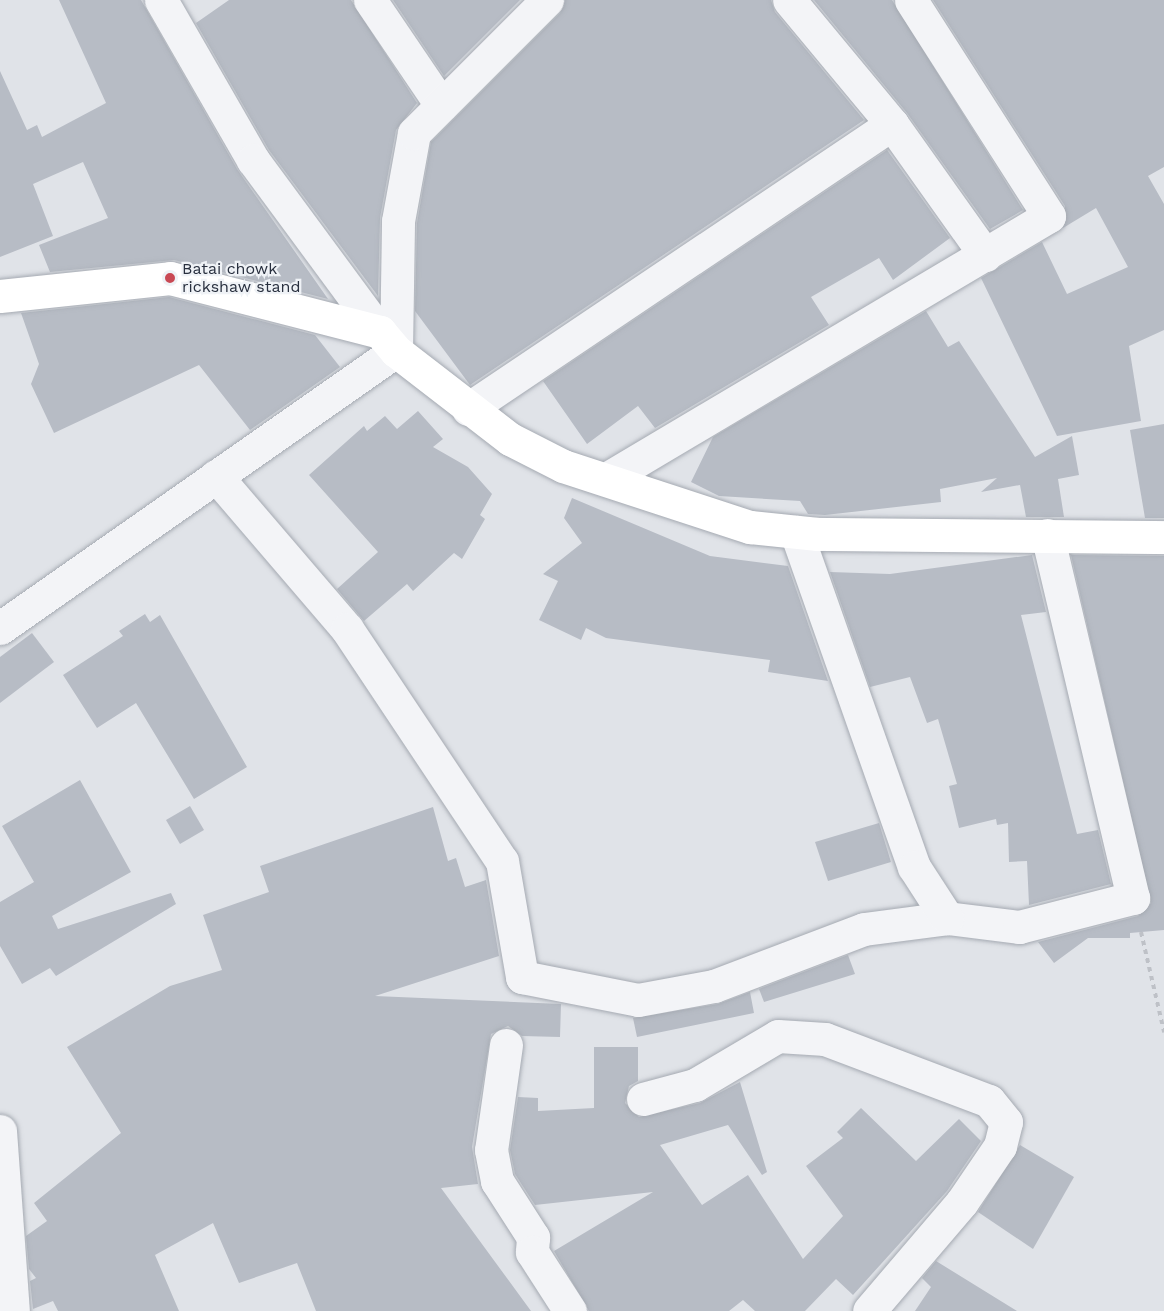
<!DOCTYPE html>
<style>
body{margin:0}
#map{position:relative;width:1164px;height:1311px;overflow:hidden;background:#e0e3e8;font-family:"Work Sans",sans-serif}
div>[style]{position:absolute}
.building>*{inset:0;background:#b7bcc5}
.path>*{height:4px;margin-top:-2px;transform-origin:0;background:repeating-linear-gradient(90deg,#bec1c7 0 4.5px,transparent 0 9px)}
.roads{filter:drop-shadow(0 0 2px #a5aab2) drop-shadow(0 0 2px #a5aab2)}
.minor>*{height:33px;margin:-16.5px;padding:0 16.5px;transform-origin:16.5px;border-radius:16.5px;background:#f3f4f7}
.secondary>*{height:33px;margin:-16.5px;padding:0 16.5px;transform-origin:16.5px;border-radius:16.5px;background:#fff}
.dots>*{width:16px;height:16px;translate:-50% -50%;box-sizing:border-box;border:3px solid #eff2f6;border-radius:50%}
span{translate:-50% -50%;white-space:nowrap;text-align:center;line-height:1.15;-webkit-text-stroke:4.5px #eff2f6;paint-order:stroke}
.poi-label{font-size:16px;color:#29303f}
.left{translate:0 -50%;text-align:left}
</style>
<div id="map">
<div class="building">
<i style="clip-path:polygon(59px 0,141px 0,237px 169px,328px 299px,174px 260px,50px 272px,39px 245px,108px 218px,83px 162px,33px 184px,53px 236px,0 257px,0 71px,27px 130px,37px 125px,42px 137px,106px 103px)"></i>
<i style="clip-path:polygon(229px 0,351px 0,417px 103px,396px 130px,380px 218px,378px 296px,269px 150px,196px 23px)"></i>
<i style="clip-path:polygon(393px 0,520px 0,444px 76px)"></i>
<i style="clip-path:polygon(565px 0,771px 0,775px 12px,864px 120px,470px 385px,415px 311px,417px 223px,431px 142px,560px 13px)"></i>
<i style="clip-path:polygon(814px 0,892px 0,1023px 210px,990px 229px,907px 113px)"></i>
<i style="clip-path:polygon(933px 0,1164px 0,1164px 167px,1148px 176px,1164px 204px,1164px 330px,1129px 346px,1141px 421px,1057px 436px,981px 278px,1042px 242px,1067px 294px,1128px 267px,1096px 208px,1063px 228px,1065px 206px)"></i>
<i style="clip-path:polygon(887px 150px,950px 238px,893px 280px,879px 258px,811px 297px,829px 325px,655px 428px,638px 406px,587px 444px,543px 381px)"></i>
<i style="clip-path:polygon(169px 297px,315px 335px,340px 367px,250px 430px,199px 365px,54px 433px,31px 384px,39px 364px,21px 313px)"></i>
<i style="clip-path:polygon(926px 311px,948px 347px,959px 341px,1035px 457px,1072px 436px,1079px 475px,1058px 479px,1064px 517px,1026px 517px,1020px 485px,981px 492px,997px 478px,940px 489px,941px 502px,825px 515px,808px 514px,800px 501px,719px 496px,691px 482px,713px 437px)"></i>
<i style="clip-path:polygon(418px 411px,443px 439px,433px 447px,468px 467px,492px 494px,480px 515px,485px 519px,462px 559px,454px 553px,413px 591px,407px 584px,364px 621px,337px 589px,378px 552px,309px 475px,364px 426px,367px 431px,385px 416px,397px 429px)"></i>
<i style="clip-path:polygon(1164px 424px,1164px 518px,1145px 518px,1130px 430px)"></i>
<i style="clip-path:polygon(572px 498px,710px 556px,788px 566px,828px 681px,768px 672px,770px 660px,606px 638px,586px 628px,581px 640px,539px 620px,558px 581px,543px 574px,582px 543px,564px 518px)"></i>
<i style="clip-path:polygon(1032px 555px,1046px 612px,1021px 615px,1077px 834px,1098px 830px,1111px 884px,1029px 905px,1027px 861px,1009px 862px,1008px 823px,997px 825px,996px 819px,959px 828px,949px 786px,957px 784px,938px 719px,927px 723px,910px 677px,870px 687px,830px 572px,890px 574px)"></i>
<i style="clip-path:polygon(1071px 555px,1164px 556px,1164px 930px,1130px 933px,1130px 938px,1088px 938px,1054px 963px,1038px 942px,1138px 916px,1151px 903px)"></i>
<i style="clip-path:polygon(145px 614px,150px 622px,160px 615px,247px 767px,194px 799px,136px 703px,97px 728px,63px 675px,123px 636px,119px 631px)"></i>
<i style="clip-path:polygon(32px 633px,54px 662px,0 703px,0 657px)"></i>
<i style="clip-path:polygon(80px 780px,131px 872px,52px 916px,58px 929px,171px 893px,176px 904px,56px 976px,50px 968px,22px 984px,0 946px,0 902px,34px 882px,2px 826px)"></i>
<i style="clip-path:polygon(190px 806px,204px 830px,180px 844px,166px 820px)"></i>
<i style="clip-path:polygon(433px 807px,448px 861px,456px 858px,465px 887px,486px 880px,499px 956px,375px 996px,561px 1004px,560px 1037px,522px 1036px,508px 1026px,491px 1034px,472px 1147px,478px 1184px,441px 1188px,531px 1311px,316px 1311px,297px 1263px,239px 1283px,213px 1223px,155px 1255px,179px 1311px,58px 1311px,53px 1301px,33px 1309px,30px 1281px,36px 1278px,29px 1269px,26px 1236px,47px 1221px,34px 1203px,121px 1133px,67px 1047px,170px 986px,222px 970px,203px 915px,269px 892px,260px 866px)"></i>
<i style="clip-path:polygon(879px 823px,891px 862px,828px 881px,815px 842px)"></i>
<i style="clip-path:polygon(848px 955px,855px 974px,764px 1002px,759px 989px)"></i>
<i style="clip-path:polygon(750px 992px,754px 1013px,637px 1037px,633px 1018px,718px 1004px)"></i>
<i style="clip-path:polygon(594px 1047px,638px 1047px,638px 1081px,629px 1086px,625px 1103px,639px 1117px,700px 1103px,740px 1082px,767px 1172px,762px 1175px,728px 1125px,660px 1145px,702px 1205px,748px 1175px,803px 1259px,843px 1216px,806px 1166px,843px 1138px,837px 1132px,861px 1108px,916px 1161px,959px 1119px,981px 1141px,947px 1191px,853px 1295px,836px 1279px,805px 1311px,755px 1311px,743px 1300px,729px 1311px,589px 1311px,554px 1251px,653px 1192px,535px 1205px,515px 1174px,510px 1150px,518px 1097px,538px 1098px,538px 1111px,594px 1108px)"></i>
<i style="clip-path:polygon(1020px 1145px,1074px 1177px,1033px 1249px,978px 1212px)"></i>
<i style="clip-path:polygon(936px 1261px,1017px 1311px,915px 1311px,931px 1287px,922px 1278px)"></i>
</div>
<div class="path">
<i style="left:1141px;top:932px;width:103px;rotate:77deg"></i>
</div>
<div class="roads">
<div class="minor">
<i style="left:161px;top:0;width:185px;rotate:60.1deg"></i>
<i style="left:253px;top:160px;width:214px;rotate:53.6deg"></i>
<i style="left:370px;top:0;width:127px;rotate:55.9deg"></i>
<i style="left:892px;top:124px;width:161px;rotate:54.6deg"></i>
<i style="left:468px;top:409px;width:511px;rotate:-33.91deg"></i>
<i style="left:892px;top:124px;width:161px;rotate:-129.7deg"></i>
<i style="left:216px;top:476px;width:201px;rotate:49.4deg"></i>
<i style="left:347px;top:629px;width:279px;rotate:56.3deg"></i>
<i style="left:502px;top:861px;width:118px;rotate:80.2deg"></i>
<i style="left:522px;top:977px;width:118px;rotate:11.2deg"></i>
<i style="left:638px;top:1000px;width:77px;rotate:-10.4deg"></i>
<i style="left:714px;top:986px;width:160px;rotate:-20.8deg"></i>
<i style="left:864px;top:929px;width:84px;rotate:-7.5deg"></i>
<i style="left:947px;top:918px;width:73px;rotate:7.1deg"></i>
<i style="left:1019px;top:927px;width:118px;rotate:-14.3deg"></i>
<i style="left:1133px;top:898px;width:373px;rotate:-103.3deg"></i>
<i style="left:608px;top:478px;width:513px;rotate:-30.71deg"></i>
<i style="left:1049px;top:216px;width:256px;rotate:-122.6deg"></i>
<i style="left:796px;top:532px;width:355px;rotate:70.6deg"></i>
<i style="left:914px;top:867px;width:61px;rotate:57.1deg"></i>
<i style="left:0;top:628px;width:483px;rotate:-35deg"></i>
<i style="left:396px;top:351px;width:130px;rotate:-89.1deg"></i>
<i style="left:398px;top:221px;width:89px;rotate:-79.7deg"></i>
<i style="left:414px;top:133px;width:188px;rotate:-45deg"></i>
<i style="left:506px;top:1045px;width:106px;rotate:98.1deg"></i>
<i style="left:491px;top:1150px;width:32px;rotate:79deg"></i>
<i style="left:497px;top:1181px;width:67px;rotate:57.3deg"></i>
<i style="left:533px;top:1237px;width:15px;rotate:94deg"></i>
<i style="left:532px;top:1252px;width:70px;rotate:57.2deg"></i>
<i style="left:643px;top:1099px;width:54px;rotate:-15.1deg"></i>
<i style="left:695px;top:1085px;width:96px;rotate:-30.6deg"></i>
<i style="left:778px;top:1036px;width:47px;rotate:3.7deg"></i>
<i style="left:825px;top:1039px;width:175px;rotate:20.7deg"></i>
<i style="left:989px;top:1101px;width:27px;rotate:51deg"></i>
<i style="left:1006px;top:1122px;width:25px;rotate:104deg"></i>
<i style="left:1000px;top:1146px;width:68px;rotate:124.2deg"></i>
<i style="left:962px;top:1202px;width:143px;rotate:130.5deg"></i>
<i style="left:0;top:1131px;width:180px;rotate:85.9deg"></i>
</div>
<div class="secondary">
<i style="left:0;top:296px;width:171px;rotate:-6deg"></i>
<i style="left:170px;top:278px;width:217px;rotate:14.4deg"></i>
<i style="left:380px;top:332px;width:25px;rotate:50deg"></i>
<i style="left:396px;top:351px;width:144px;rotate:37.7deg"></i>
<i style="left:510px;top:439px;width:59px;rotate:27deg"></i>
<i style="left:563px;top:466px;width:197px;rotate:18.1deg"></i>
<i style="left:750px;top:527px;width:68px;rotate:5.9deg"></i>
<i style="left:818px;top:534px;width:346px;rotate:0.5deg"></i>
</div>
</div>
<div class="dots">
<i style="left:170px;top:278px;background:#c94954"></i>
</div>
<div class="poi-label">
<span class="left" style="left:182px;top:278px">Batai chowk<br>rickshaw stand</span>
</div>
</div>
